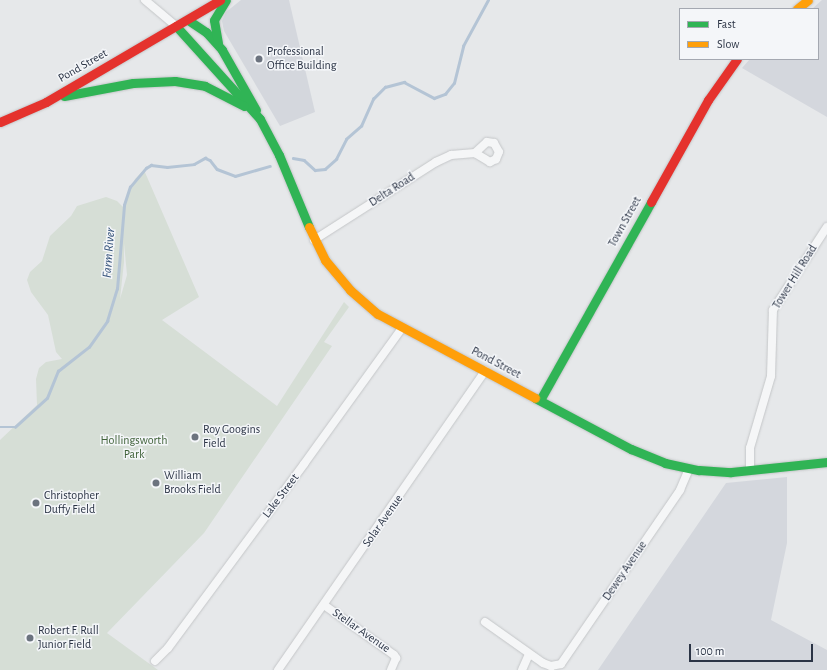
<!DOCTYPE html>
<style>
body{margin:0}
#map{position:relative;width:827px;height:670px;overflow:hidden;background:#e6e8ea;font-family:"Alegreya Sans",sans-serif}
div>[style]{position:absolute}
.built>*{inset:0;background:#d4d7dd}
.green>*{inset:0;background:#d6ded6}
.stream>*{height:2.5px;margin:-1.25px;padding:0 1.25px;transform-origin:1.25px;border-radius:1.25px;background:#b4c4d5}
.roads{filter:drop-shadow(0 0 1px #c4c6c8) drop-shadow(0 0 1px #c4c6c8)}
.street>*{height:8px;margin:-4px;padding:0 4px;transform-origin:4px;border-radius:4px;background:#f5f6f7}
.fast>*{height:9px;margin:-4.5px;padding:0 4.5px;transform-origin:4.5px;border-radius:4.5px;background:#30b455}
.slow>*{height:9px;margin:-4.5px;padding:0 4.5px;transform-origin:4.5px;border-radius:4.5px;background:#ff9f0a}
.jam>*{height:9px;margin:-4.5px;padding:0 4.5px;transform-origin:4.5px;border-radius:4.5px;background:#e5322d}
.dots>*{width:11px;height:11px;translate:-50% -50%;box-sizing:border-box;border:2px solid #f4f6f9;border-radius:50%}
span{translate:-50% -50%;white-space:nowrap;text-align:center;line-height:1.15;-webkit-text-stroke:3px #f4f6f9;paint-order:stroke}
.poi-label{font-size:12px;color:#2b3445}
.left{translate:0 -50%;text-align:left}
.street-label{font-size:12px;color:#2b3445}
.park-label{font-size:12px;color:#3f6138}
.water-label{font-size:13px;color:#34527a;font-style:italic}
.legend{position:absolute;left:679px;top:8px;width:140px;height:52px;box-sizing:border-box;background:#f4f6f9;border:1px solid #a4a8b1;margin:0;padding:5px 7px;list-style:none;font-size:12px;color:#2b3445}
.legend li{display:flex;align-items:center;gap:8px;height:20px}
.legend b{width:20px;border:1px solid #a4a8b1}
.scale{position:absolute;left:689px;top:644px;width:124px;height:18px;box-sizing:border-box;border:2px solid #2b3445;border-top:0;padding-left:5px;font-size:12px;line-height:14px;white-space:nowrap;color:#2b3445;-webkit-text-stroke:3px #f4f6f9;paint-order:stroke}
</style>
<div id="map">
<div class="built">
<i style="clip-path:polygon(241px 0,289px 0,315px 112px,280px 126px,224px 31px,222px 21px,226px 12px)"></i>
<i style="clip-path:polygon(822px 0,827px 0,827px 117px,742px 68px,750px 59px,818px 59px,818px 9px,812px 9px)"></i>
<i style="clip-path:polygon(787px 477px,787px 543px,771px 620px,827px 650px,827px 670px,598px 670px,726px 483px)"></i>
</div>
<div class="green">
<i style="clip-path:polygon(evenodd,144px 170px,199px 297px,162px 320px,277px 406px,344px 302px,349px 307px,324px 342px,332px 346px,204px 533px,107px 633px,158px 670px,0 670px,0 440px,37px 405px,36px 379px,39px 368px,46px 362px,62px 359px,56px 352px,48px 315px,31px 292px,27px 280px,30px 272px,42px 261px,50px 236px,71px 216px,77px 206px,106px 197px,117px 201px,123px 207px,135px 179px,144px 170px,124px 243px,127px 275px,120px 299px,124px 262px,124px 243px)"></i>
</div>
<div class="stream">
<i style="left:293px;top:158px;width:11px;rotate:10deg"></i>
<i style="left:304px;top:160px;width:15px;rotate:42deg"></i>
<i style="left:315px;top:170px;width:10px;rotate:-6deg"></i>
<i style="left:325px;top:169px;width:15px;rotate:-42deg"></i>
<i style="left:336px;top:159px;width:22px;rotate:-63deg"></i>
<i style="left:346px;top:139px;width:20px;rotate:-41deg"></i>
<i style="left:361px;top:126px;width:30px;rotate:-66deg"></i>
<i style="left:373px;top:99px;width:17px;rotate:-45deg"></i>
<i style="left:385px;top:87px;width:20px;rotate:-15deg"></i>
<i style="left:404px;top:82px;width:34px;rotate:28deg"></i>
<i style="left:434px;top:98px;width:12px;rotate:-20deg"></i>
<i style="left:445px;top:94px;width:14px;rotate:-51deg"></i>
<i style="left:454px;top:83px;width:38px;rotate:-76deg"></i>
<i style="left:463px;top:46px;width:52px;rotate:-61.5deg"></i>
<i style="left:0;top:427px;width:15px"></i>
<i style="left:15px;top:427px;width:43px;rotate:-42.2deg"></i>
<i style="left:47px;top:398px;width:29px;rotate:-68deg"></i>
<i style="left:58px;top:371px;width:39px;rotate:-38deg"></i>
<i style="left:89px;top:347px;width:32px;rotate:-55deg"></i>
<i style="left:107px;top:321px;width:34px;rotate:-73deg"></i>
<i style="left:117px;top:289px;width:84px;rotate:-85.2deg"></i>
<i style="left:124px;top:205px;width:19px;rotate:-72deg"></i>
<i style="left:130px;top:187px;width:25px;rotate:-50deg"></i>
<i style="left:146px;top:168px;width:6px;rotate:-31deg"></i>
<i style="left:151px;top:165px;width:16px;rotate:7deg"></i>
<i style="left:167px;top:167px;width:27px;rotate:-6deg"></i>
<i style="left:194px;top:164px;width:13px;rotate:-29deg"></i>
<i style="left:205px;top:158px;width:5px;rotate:22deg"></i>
<i style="left:210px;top:160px;width:11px;rotate:52deg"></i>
<i style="left:217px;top:169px;width:19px;rotate:21deg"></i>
<i style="left:235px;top:176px;width:36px;rotate:-16deg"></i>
</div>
<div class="roads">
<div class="street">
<i style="left:145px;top:0;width:40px;rotate:40deg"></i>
<i style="left:487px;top:142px;width:7px;rotate:8deg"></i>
<i style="left:494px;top:143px;width:10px;rotate:61deg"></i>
<i style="left:499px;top:152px;width:8px;rotate:113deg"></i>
<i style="left:496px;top:159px;width:7px;rotate:153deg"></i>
<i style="left:490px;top:162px;width:17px;rotate:-149deg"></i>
<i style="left:475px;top:153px;width:16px;rotate:-43deg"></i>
<i style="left:314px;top:240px;width:145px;rotate:-32.6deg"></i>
<i style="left:436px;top:162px;width:17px;rotate:-25deg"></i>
<i style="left:451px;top:155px;width:24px;rotate:-5deg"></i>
<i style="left:750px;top:471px;width:23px;rotate:-90deg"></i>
<i style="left:750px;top:448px;width:75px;rotate:-73.7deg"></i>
<i style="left:771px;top:376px;width:66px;rotate:-88.3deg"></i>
<i style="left:773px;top:310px;width:99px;rotate:-57deg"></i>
<i style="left:324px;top:605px;width:86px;rotate:35.5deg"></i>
<i style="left:394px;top:655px;width:4px;rotate:56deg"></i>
<i style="left:396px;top:658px;width:13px;rotate:113deg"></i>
<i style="left:485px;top:622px;width:71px;rotate:35.3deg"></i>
<i style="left:543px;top:663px;width:9px;rotate:21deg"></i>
<i style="left:551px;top:666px;width:10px;rotate:-11deg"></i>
<i style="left:561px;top:664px;width:211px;rotate:-55.6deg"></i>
<i style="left:680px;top:490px;width:23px;rotate:-67deg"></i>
<i style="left:155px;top:661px;width:18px;rotate:-45deg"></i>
<i style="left:168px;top:648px;width:229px;rotate:-53.5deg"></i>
<i style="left:304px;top:464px;width:168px;rotate:-54.2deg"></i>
<i style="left:278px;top:670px;width:364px;rotate:-55.3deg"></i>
<i style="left:522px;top:670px;width:17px;rotate:-66deg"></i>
</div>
<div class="fast">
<i style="left:188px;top:20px;width:22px;rotate:34deg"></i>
<i style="left:206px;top:32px;width:24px;rotate:48deg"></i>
<i style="left:222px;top:50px;width:69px;rotate:60.5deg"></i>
<i style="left:176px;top:26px;width:125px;rotate:47.9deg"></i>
<i style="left:260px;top:119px;width:41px;rotate:62.2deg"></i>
<i style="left:279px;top:155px;width:78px;rotate:67.4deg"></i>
<i style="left:218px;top:43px;width:23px;rotate:-100deg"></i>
<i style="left:214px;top:20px;width:23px;rotate:-59deg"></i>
<i style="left:64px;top:96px;width:70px;rotate:-10.7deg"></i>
<i style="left:133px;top:83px;width:42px;rotate:-2.7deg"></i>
<i style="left:175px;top:81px;width:30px;rotate:9deg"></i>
<i style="left:205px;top:86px;width:44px;rotate:27.1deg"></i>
<i style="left:535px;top:398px;width:109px;rotate:28deg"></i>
<i style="left:631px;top:449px;width:37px;rotate:22deg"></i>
<i style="left:665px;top:463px;width:35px;rotate:12deg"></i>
<i style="left:699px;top:470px;width:32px;rotate:4deg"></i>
<i style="left:731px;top:472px;width:97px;rotate:-5.9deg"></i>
<i style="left:540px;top:400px;width:227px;rotate:-60.7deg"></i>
</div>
<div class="slow">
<i style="left:797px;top:9px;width:14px;rotate:-39deg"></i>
<i style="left:309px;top:227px;width:37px;rotate:64deg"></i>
<i style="left:325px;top:260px;width:39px;rotate:50deg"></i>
<i style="left:350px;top:290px;width:37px;rotate:41deg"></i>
<i style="left:378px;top:314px;width:178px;rotate:28.1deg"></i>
</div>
<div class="jam">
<i style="left:0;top:122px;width:50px;rotate:-23.5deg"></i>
<i style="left:46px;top:102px;width:202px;rotate:-30.4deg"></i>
<i style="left:651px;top:202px;width:117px;rotate:-60.8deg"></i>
<i style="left:708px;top:100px;width:50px;rotate:-54.7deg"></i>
</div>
</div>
<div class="dots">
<i style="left:259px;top:59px;background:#6c737f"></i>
<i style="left:195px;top:437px;background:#6c737f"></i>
<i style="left:156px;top:483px;background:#6c737f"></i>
<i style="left:36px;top:503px;background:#6c737f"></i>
<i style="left:30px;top:638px;background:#6c737f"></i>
</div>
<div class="poi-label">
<span class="left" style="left:267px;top:59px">Professional<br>Office Building</span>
<span class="left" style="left:203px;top:437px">Roy Googins<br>Field</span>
<span class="left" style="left:164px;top:483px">William<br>Brooks Field</span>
<span class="left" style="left:44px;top:503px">Christopher<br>Duffy Field</span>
<span class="left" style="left:38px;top:638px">Robert F. Rull<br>Junior Field</span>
</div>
<div class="street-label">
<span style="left:83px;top:66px;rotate:-30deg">Pond Street</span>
<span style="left:392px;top:190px;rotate:-33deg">Delta Road</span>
<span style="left:625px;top:222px;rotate:-61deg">Town Street</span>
<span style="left:795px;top:277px;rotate:-58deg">Tower Hill Road</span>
<span style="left:496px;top:363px;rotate:28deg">Pond Street</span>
<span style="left:281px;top:496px;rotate:-53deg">Lake Street</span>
<span style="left:383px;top:521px;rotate:-55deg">Solar Avenue</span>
<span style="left:625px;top:571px;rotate:-56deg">Dewey Avenue</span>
<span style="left:361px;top:631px;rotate:35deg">Stellar Avenue</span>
</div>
<div class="park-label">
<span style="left:134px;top:448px">Hollingsworth<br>Park</span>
</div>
<div class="water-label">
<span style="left:110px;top:253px;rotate:-86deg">Farm River</span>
</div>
<ul class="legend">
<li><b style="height:5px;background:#30b455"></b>Fast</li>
<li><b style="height:5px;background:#ff9f0a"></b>Slow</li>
</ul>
<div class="scale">100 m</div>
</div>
